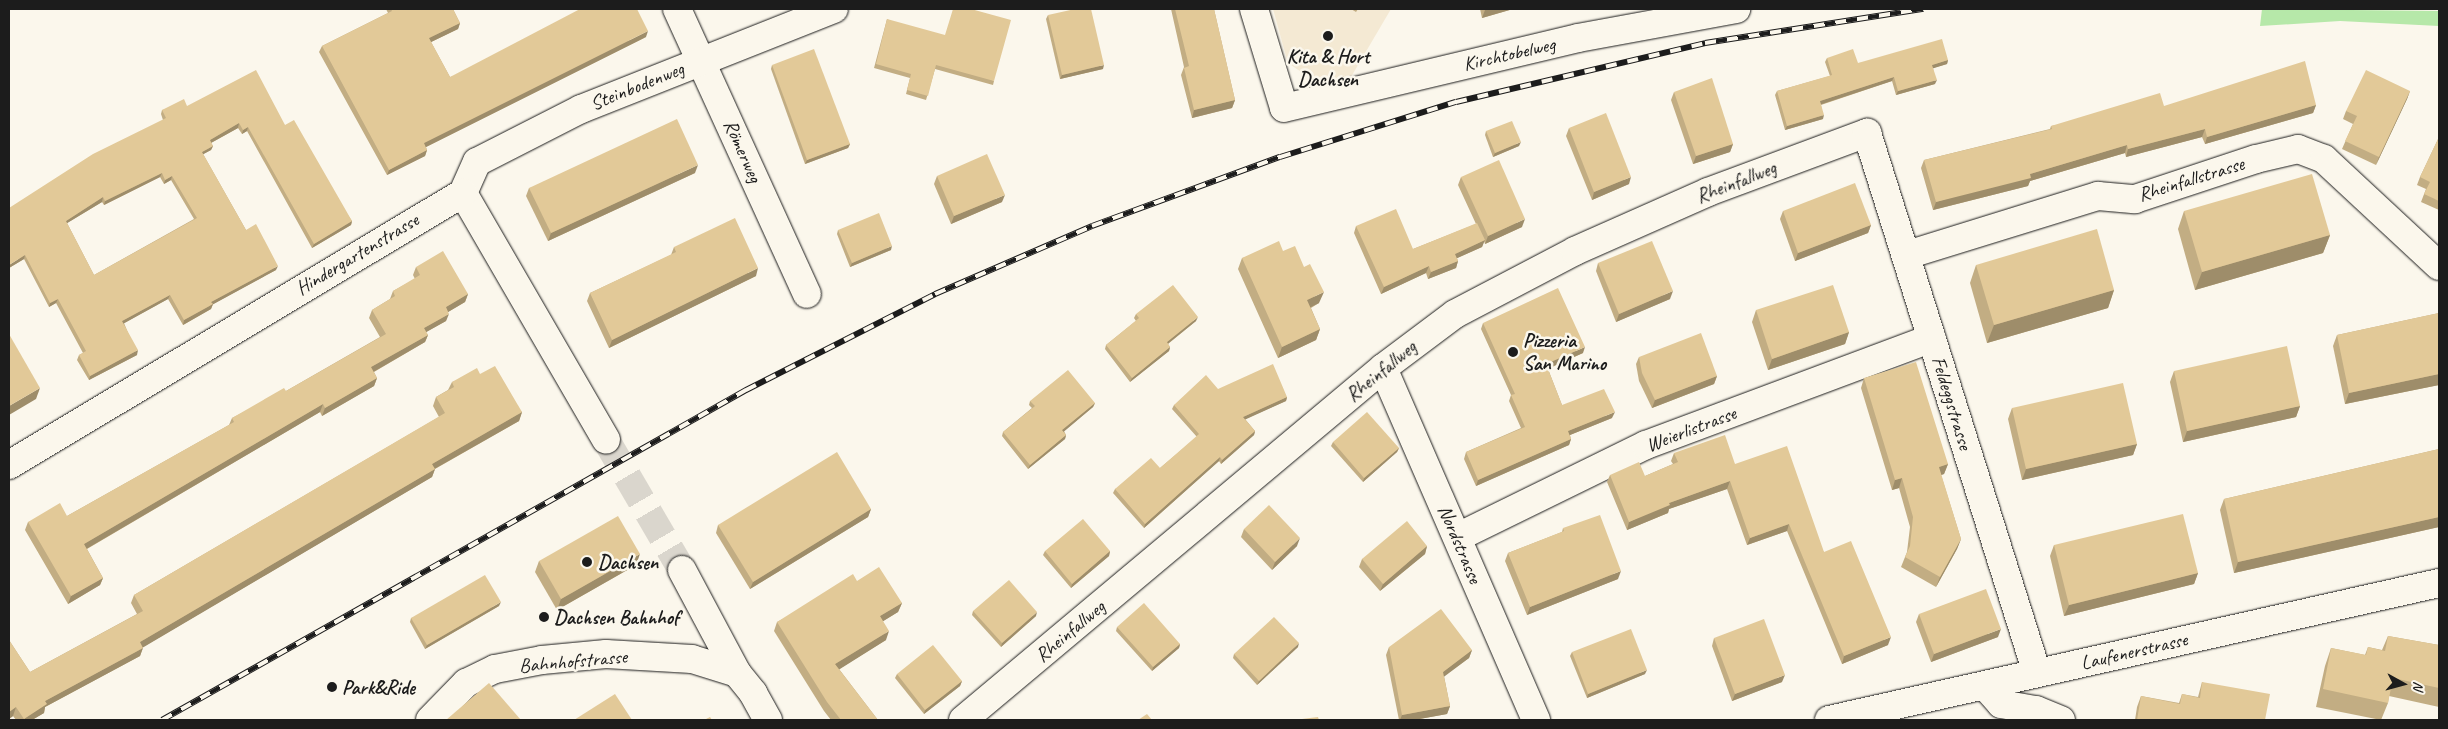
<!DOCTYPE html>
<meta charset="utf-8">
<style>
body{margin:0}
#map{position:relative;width:2448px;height:729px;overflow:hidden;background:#fbf7ec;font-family:Caveat,sans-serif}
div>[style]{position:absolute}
.built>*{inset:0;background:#f4e9d3}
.green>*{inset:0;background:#b6e8a9}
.minor-tunnel>*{height:28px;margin-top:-14px;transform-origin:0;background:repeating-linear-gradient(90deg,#dad6cd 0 28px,transparent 0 42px)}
.roads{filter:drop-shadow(0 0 1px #1c1c1c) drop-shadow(0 0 1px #1c1c1c)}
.minor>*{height:28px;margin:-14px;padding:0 14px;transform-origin:14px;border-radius:14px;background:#fbf7ec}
.rail>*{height:5.5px;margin-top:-2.75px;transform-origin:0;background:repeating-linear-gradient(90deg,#fbf7ec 0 11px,#1c1c1c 0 22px);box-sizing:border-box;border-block:1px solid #1c1c1c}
.wall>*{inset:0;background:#c2ad83}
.shaded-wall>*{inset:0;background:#9e8d6a}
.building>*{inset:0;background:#e2c998}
.dots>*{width:14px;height:14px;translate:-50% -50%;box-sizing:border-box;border:2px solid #fbf7ec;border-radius:50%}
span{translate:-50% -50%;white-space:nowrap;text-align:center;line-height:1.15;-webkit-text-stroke:5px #fbf7ec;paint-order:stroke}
.street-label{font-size:20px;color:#1c1c1c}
.poi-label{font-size:20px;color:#1c1c1c;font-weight:700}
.left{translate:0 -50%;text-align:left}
.frame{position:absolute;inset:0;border:10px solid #1c1c1c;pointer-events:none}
.north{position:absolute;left:2378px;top:659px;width:50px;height:50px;-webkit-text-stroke:4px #fbf7ec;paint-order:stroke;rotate:97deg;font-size:14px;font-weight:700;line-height:20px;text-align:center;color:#1c1c1c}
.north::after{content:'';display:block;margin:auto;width:18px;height:22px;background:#1c1c1c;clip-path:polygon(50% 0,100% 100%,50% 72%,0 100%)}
</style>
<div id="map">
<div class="built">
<i style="clip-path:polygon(1273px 9px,1391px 9px,1351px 77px,1313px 80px,1288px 63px)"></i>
</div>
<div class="green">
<i style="clip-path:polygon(2262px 9px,2439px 11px,2439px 26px,2340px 21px,2260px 26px)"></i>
</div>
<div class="minor-tunnel">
<i style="left:606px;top:440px;width:151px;rotate:59.7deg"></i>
</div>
<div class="roads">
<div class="minor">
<i style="left:677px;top:9px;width:313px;rotate:65.5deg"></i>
<i style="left:1254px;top:9px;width:103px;rotate:73.1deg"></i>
<i style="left:1284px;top:108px;width:302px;rotate:-13.4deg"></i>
<i style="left:1578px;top:38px;width:161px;rotate:-10.4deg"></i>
<i style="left:463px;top:193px;width:34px;rotate:-66deg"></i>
<i style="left:477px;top:162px;width:117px;rotate:-27deg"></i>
<i style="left:581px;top:109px;width:272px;rotate:-21.6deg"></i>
<i style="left:463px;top:193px;width:285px;rotate:59.9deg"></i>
<i style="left:1907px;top:255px;width:200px;rotate:-17.2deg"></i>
<i style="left:2098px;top:196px;width:37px;rotate:5deg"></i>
<i style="left:2135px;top:199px;width:127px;rotate:-18.3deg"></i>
<i style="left:2256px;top:159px;width:43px;rotate:-13.4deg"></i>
<i style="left:2298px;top:149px;width:28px;rotate:21deg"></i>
<i style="left:2324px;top:159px;width:157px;rotate:42.9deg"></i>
<i style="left:1383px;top:368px;width:384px;rotate:66.5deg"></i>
<i style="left:9px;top:465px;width:529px;rotate:-30.93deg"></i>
<i style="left:1458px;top:537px;width:209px;rotate:-26.1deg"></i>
<i style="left:1646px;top:445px;width:305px;rotate:-20.5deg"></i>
<i style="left:682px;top:570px;width:117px;rotate:61.9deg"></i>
<i style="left:1985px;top:686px;width:24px;rotate:48deg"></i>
<i style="left:2001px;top:704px;width:36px;rotate:10deg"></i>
<i style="left:2036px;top:710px;width:27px;rotate:22deg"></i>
<i style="left:430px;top:720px;width:52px;rotate:-45.8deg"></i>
<i style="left:466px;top:683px;width:32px;rotate:-26deg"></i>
<i style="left:495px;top:669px;width:48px;rotate:-10.8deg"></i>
<i style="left:542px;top:660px;width:64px;rotate:-5.4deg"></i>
<i style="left:606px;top:654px;width:86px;rotate:3.3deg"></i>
<i style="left:692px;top:659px;width:47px;rotate:17.3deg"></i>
<i style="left:737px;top:673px;width:26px;rotate:51deg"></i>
<i style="left:753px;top:693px;width:31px;rotate:61deg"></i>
<i style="left:963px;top:720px;width:548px;rotate:-39.97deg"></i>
<i style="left:1383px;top:368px;width:90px;rotate:-36.9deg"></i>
<i style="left:1455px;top:314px;width:136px;rotate:-27.7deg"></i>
<i style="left:1575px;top:251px;width:145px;rotate:-23.9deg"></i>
<i style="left:1708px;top:192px;width:170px;rotate:-20.4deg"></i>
<i style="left:1867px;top:133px;width:566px;rotate:72.53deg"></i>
<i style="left:1829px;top:720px;width:625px;rotate:-12.66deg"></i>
</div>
</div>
<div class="rail">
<i style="left:162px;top:720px;width:671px;rotate:-29.47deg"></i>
<i style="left:746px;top:390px;width:212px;rotate:-26.9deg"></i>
<i style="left:935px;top:294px;width:171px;rotate:-23.4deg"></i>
<i style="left:1092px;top:226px;width:200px;rotate:-20.2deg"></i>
<i style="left:1280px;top:157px;width:184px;rotate:-17.4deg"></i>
<i style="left:1456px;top:102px;width:256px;rotate:-13.3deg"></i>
<i style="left:1705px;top:43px;width:221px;rotate:-8.9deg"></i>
</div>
<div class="wall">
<i style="clip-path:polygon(386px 9px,453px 9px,460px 23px,458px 29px,431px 42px,450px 77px,646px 37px,426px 147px,427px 150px,425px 156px,387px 175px,319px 52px,322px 46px,388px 13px)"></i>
<i style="clip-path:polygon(1171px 9px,1214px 9px,1235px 100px,1232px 108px,1192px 118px,1181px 75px,1184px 67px)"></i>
<i style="clip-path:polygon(1351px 9px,1358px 9px,1356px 12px)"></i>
<i style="clip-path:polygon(1480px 9px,1513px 9px,1482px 18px)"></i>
<i style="clip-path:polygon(1048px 15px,1103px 69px,1060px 79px,1046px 19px)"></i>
<i style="clip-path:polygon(887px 19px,994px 81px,993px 85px,935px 69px,926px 100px,906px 94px,910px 78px,874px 68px)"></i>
<i style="clip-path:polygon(1827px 58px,1858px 63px,1948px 60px,1947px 64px,1933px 68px,1935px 84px,1896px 95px,1892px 81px,1821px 105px,1823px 119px,1785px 130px,1775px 95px,1777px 91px,1830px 76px,1825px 62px)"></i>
<i style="clip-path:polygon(772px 65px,850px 144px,848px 148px,805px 164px,771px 69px)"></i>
<i style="clip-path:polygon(2410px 91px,2407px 99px,2376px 165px,2342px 149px,2353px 124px,2343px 119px,2346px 111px)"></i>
<i style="clip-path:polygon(1674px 92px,1733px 144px,1730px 152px,1693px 164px,1671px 100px)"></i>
<i style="clip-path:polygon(2316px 105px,2313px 113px,2205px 144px,2202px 137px,2126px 157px,2125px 153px,2030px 181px,2028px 186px,1933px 210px,1921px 168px,1924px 160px,2050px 129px,2051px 126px,2164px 106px)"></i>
<i style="clip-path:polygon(evenodd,187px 106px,285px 125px,352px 221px,351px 225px,312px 248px,247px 131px,242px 134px,238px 128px,211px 143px,213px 146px,211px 150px,203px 154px,246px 230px,276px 270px,213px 304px,211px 309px,183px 325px,168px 299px,124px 323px,137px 355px,89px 380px,77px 360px,79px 355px,83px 353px,56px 303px,49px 307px,24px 259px,9px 268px,163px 120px,161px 114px,162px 110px,187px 106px,160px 177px,164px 184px,171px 180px,194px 219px,94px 275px,67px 223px,102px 202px,104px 205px,160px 177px)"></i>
<i style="clip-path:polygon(1569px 128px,1629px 184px,1592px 200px,1566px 136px)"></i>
<i style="clip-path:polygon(1486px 131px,1519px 146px,1493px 157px,1485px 135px)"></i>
<i style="clip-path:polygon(2439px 137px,2439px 210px,2421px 202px,2426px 189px,2417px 185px,2420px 177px)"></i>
<i style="clip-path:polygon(695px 173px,548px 241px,526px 196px,529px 188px)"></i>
<i style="clip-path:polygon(937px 176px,1002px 202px,951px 224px,934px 184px)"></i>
<i style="clip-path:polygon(1461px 177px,1522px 227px,1485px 244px,1484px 241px,1482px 247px,1457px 258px,1458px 261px,1456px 268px,1428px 279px,1426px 273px,1381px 294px,1354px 233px,1356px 226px,1413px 249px,1476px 224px,1458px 185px)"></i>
<i style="clip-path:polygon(1783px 211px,1871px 225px,1868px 233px,1795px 261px,1780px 219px)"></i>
<i style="clip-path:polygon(2184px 211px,2330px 235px,2323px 253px,2195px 290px,2178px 229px)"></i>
<i style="clip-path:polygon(838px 230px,891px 250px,850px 267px,837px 234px)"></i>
<i style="clip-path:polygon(674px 247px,756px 276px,609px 348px,587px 301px,590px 293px,671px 255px)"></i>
<i style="clip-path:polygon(1283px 251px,1319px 303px,1311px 308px,1320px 329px,1316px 340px,1278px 358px,1238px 269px,1242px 258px)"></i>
<i style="clip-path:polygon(1598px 263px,1670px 299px,1616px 322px,1596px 271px)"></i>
<i style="clip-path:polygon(1976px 265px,2114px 290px,2108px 308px,1987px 343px,1970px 283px)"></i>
<i style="clip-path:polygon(416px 267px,468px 294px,465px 302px,448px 312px,446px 321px,426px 332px,428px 335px,425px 342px,374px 372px,377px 378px,374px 386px,322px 416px,320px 412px,87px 549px,103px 578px,100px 585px,68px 604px,25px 530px,28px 522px,67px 516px,229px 425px,232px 418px,286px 391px,380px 337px,369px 318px,372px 310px,390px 299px,393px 291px,415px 279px,413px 275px)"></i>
<i style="clip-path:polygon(1756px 310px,1849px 332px,1845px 344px,1768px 370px,1752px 322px)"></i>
<i style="clip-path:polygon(2439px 313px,2439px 385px,2345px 404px,2333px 346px,2337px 335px)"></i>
<i style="clip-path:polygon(1136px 314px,1196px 321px,1168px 344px,1170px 347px,1169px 351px,1130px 382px,1105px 349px,1106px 345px,1136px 321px,1134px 318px)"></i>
<i style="clip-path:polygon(1483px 323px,1583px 353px,1548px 369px,1562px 405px,1612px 418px,1570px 435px,1571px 439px,1569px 445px,1476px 486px,1464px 459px,1466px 452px,1521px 428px,1509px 401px,1511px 395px,1481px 329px)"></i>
<i style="clip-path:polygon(1639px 357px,1717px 376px,1714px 384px,1652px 408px,1639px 381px,1636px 364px)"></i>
<i style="clip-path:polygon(2174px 371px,2300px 406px,2296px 417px,2183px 442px,2170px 382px)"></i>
<i style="clip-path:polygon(480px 374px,522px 412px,519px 421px,435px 469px,432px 477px,143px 647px,140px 656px,45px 707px,44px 713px,32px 720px,16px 720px,13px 716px,9px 719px,9px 640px,30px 672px,137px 614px,131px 603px,134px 595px,439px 417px,433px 406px,436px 397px,448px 390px,452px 382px)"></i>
<i style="clip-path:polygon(1864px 378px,1948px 464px,1944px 474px,1941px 475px,1961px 539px,1957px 549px,1936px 587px,1901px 567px,1907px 552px,1910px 527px,1899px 488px,1892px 490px,1861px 388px)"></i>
<i style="clip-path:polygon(1218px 389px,1287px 397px,1286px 401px,1245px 419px,1255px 431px,1254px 435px,1221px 464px,1219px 461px,1144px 528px,1113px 493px,1115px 489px,1160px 468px,1197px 437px,1172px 409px,1174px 405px)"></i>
<i style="clip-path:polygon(1030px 401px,1095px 403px,1093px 407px,1064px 431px,1066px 435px,1065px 439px,1028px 469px,1002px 436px,1003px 432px,1032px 408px,1029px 405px)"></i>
<i style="clip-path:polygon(2012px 408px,2137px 444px,2133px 455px,2022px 480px,2008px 419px)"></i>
<i style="clip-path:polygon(1333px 442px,1399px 448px,1397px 452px,1363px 482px,1331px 446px)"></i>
<i style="clip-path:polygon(2439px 449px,2439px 527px,2234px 573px,2220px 510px,2224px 499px)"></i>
<i style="clip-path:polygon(1674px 453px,1735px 464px,1824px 552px,1888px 645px,1842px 664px,1787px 531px,1747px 545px,1727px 489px,1669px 509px,1668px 513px,1627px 530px,1607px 482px,1610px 475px,1645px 476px,1673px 464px,1671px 461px)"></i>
<i style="clip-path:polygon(871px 509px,868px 517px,750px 589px,716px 533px,718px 525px)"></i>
<i style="clip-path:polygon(1563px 528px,1618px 579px,1527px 615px,1505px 561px,1508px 553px,1562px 532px)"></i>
<i style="clip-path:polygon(1244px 529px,1297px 546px,1272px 570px,1241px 537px)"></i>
<i style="clip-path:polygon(2054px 545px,2198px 573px,2194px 584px,2064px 616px,2050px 556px)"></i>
<i style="clip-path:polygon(1427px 546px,1425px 554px,1380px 591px,1359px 567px,1362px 559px)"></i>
<i style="clip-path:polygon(1045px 551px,1110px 551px,1109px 556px,1071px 588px,1043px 555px)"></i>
<i style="clip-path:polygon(539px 561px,636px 565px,557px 610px,535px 572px)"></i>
<i style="clip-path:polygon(857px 581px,902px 603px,898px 612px,883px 621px,886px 640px,839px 669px,878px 720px,831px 720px,824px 711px,774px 631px,777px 622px)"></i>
<i style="clip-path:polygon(499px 606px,425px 649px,410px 622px,411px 618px)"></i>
<i style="clip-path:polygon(973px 611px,1036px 616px,1001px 647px,972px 615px)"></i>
<i style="clip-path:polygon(1919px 614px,1998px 637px,1931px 662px,1916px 622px)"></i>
<i style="clip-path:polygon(1117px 627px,1180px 644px,1179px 648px,1152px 671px,1116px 631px)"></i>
<i style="clip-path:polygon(2388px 636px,2439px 645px,2439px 707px,2389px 696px,2388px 703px,2381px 720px,2316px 707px,2325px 666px,2331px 648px,2365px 655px,2368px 647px,2382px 650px)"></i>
<i style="clip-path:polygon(1714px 638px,1782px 682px,1732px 701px,1712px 646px)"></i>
<i style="clip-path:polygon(1298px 647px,1257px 685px,1233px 658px,1234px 654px)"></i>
<i style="clip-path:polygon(1389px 647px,1472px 650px,1469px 658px,1444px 676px,1450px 706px,1447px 714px,1414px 720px,1399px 720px,1386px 655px)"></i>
<i style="clip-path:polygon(1572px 652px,1645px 674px,1587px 698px,1570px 656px)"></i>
<i style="clip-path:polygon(897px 674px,962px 681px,960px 686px,924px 714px,895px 678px)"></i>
<i style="clip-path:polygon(2202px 682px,2265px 720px,2135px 720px,2137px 707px,2141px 696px,2179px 703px,2182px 694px,2198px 697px)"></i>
</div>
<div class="shaded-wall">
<i style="clip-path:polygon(1490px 9px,1513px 9px,1482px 18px,1485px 10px)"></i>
<i style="clip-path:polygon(460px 23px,458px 29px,427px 44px,429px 38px)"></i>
<i style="clip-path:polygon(648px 31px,646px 37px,422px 149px,424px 143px)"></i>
<i style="clip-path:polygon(1948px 60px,1947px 64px,1931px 69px,1932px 65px)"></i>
<i style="clip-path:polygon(1104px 65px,1103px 69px,1060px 79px,1062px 75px)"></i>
<i style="clip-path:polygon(1894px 77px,1892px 81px,1819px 105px,1820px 101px)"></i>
<i style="clip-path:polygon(1937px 80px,1935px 84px,1896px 95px,1898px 91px)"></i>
<i style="clip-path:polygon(2410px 91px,2407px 99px,2376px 165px,2379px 157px)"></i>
<i style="clip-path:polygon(1235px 100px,1232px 108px,1192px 118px,1194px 110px)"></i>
<i style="clip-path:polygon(2316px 105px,2313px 113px,2205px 144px,2207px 137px)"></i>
<i style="clip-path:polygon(1824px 115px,1823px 119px,1785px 130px,1787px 126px)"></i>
<i style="clip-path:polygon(239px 123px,238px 128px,209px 144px,210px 140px)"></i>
<i style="clip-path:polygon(248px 127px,247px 131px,242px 134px,243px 130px)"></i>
<i style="clip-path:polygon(2205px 129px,2202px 137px,2126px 157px,2128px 149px)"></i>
<i style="clip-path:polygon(1521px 142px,1519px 146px,1493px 157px,1495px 153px)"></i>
<i style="clip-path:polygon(850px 144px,848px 148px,805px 164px,807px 160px)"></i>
<i style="clip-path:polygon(1733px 144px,1730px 152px,1693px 164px,1696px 156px)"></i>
<i style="clip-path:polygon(2127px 145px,2125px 153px,2030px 181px,2028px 186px,1933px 210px,1936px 202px,2030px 174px)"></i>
<i style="clip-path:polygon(213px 146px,211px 150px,200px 156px,202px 152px)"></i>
<i style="clip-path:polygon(427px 150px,425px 156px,387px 175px,389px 170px)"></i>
<i style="clip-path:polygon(698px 165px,695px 173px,548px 241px,551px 233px)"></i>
<i style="clip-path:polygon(162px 173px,160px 177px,104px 205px,105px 201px)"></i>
<i style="clip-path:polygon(172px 176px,171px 180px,164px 184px,165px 180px)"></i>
<i style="clip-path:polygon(1631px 177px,1629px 184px,1592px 200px,1594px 192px)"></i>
<i style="clip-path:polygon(1005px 195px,1002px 202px,951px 224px,954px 216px)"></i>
<i style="clip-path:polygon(103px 197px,102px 202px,64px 225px,66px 221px)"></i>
<i style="clip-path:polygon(1525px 219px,1522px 227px,1485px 244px,1488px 236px)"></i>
<i style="clip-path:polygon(352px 221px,351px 225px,312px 248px,314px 244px)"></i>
<i style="clip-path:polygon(1871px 225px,1868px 233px,1795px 261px,1798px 253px)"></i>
<i style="clip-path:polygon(2330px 235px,2323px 253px,2195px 290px,2202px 272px)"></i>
<i style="clip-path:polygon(1485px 240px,1482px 247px,1453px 260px,1455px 254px)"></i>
<i style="clip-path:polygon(892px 246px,891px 250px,850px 267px,852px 263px)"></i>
<i style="clip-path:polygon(25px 255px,24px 259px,9px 268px,9px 265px)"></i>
<i style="clip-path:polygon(1458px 261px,1456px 268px,1428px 279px,1431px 272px)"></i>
<i style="clip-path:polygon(278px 266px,276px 270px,210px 306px,211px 302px)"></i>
<i style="clip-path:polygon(1429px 266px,1426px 273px,1381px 294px,1384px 287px)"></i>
<i style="clip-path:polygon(758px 268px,756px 276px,609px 348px,612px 340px)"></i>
<i style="clip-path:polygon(2114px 290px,2108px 308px,1987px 343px,1994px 325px)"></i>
<i style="clip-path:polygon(1673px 291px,1670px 299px,1616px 322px,1619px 314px)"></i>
<i style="clip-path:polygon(1324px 292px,1319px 303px,1303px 311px,1307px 300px)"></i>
<i style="clip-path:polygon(468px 294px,465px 302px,443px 315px,446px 307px)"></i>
<i style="clip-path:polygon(170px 295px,168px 299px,121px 325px,122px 321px)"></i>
<i style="clip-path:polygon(58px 299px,56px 303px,49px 307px,50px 303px)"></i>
<i style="clip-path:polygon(213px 304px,211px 309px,183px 325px,184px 320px)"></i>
<i style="clip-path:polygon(449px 314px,446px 321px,421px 335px,424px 328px)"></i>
<i style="clip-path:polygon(1198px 317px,1196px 321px,1165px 346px,1167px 342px)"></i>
<i style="clip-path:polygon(1320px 329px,1316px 340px,1278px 358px,1282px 347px)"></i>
<i style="clip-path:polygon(1849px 332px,1845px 344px,1768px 370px,1772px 359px)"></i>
<i style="clip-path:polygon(428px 335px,425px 342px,368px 375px,371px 367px)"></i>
<i style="clip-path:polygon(1170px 347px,1169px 351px,1130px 382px,1132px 378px)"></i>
<i style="clip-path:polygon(1585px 347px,1583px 353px,1544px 370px,1546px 364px)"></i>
<i style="clip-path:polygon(138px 350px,137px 355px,89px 380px,90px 376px)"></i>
<i style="clip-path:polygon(2439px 374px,2439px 385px,2345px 404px,2349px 393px)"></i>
<i style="clip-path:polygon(1717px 376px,1714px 384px,1652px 408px,1655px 400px)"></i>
<i style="clip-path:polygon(377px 378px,374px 386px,322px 416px,325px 408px)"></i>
<i style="clip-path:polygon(40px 388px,36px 399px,9px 415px,9px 406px)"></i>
<i style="clip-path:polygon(1287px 397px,1286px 401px,1242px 421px,1243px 417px)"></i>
<i style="clip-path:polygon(1095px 403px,1093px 407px,1061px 434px,1062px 430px)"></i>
<i style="clip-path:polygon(323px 404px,320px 412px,81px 552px,84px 544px)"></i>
<i style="clip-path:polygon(2300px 406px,2296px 417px,2183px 442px,2187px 431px)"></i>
<i style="clip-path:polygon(522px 412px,519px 421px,429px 472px,432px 464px)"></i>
<i style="clip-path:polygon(1615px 412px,1612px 418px,1565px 437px,1568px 431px)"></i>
<i style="clip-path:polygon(1255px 431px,1254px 435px,1221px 464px,1222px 460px)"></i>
<i style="clip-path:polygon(1066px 435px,1065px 439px,1028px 469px,1030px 465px)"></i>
<i style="clip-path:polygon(1571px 439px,1569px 445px,1476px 486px,1478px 480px)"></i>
<i style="clip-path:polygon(2137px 444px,2133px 455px,2022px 480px,2026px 469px)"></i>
<i style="clip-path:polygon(1399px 448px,1397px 452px,1363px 482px,1364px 478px)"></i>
<i style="clip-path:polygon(1220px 457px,1219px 461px,1144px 528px,1145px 524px)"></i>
<i style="clip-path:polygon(1948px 464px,1944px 474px,1935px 477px,1939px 467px)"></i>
<i style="clip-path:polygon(435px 469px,432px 477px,137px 651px,140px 642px)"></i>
<i style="clip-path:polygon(1902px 478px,1899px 488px,1892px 490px,1895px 480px)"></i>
<i style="clip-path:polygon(1730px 481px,1727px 489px,1669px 509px,1668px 513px,1627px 530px,1629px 522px,1669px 503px)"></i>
<i style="clip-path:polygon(871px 509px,868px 517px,750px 589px,753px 582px)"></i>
<i style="clip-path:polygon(2439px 517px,2439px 527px,2234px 573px,2238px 562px)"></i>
<i style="clip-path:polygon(1789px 524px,1787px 531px,1747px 545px,1750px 538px)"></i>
<i style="clip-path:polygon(1300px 538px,1297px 546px,1272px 570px,1275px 562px)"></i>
<i style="clip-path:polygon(1961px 539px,1957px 549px,1936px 587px,1940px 577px)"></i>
<i style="clip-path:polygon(1427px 546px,1425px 554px,1380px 591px,1383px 584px)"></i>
<i style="clip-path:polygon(1110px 551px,1109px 556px,1071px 588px,1072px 584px)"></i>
<i style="clip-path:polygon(640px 554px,636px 565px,557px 610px,561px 599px)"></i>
<i style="clip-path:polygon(1621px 571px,1618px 579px,1527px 615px,1530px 607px)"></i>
<i style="clip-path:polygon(2198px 573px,2194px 584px,2064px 616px,2069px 605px)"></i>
<i style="clip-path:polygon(103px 578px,100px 585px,68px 604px,71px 596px)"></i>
<i style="clip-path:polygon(501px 602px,499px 606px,425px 649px,427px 645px)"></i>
<i style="clip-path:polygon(902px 603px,898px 612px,877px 625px,880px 616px)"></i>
<i style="clip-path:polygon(1037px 612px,1036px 616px,1001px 647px,1002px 643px)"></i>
<i style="clip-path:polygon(2001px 629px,1998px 637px,1931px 662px,1934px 654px)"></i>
<i style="clip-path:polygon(889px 631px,886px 640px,832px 674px,835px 664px)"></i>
<i style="clip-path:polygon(1891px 637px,1888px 645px,1842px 664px,1844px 656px)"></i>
<i style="clip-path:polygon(1299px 643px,1298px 647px,1257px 685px,1259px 681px)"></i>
<i style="clip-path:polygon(1180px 644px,1179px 648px,1152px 671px,1153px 667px)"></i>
<i style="clip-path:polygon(143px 648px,140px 656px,45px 707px,44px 713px,32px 720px,23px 720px,24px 719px,45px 701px)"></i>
<i style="clip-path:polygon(1472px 650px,1469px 658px,1441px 679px,1443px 672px)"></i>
<i style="clip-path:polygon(1647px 670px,1645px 674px,1587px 698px,1588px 694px)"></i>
<i style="clip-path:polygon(1785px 675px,1782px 682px,1732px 701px,1735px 694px)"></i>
<i style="clip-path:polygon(962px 681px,960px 686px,924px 714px,925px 710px)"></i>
<i style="clip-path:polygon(1450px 706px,1447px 714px,1414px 720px,1400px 720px,1402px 715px)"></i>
<i style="clip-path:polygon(16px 707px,13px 716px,9px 719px,9px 712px)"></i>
</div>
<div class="building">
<i style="clip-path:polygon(391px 9px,453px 9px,460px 23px,429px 38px,450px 77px,580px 9px,637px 9px,648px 31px,424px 143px,427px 150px,389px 170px,322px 46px,392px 11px)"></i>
<i style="clip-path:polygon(953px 9px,971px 9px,1011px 20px,994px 81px,936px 65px,928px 96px,907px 90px,911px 74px,876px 64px,887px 19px,945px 35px)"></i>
<i style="clip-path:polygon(1075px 9px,1091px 9px,1104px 65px,1062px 75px,1048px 15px)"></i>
<i style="clip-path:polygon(1175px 9px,1214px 9px,1235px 100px,1194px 110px,1184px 68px,1189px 66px)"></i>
<i style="clip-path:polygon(1942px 39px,1948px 60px,1932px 65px,1937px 80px,1898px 91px,1894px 77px,1820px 101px,1824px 115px,1787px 126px,1777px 91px,1832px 75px,1827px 58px,1853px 49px,1858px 63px)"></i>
<i style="clip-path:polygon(814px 49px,850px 144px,807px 160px,772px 65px)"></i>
<i style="clip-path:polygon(2305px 61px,2316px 105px,2207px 137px,2205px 129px,2128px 149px,2127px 145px,2030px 174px,2031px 178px,1936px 202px,1924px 160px,2052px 129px,2051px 126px,2160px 93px,2164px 106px)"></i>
<i style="clip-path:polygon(evenodd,256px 70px,285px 125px,294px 120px,352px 221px,314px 244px,248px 127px,243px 130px,239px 123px,210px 140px,213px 146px,202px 152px,246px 230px,256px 224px,278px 266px,211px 302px,213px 304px,184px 320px,170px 295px,122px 321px,138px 350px,90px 376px,79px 355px,86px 351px,58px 299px,50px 303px,25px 255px,9px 265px,9px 208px,93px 154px,166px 118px,162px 110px,184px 99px,187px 106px,256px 70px,162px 173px,165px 180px,172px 176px,197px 218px,94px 275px,66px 221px,103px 197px,105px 201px,162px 173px)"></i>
<i style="clip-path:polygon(2366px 70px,2410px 91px,2379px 157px,2345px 141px,2357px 116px,2346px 111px)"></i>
<i style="clip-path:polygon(1712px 78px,1733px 144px,1696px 156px,1674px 92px)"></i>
<i style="clip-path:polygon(1606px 113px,1631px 177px,1594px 192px,1569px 128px)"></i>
<i style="clip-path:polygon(677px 119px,698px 165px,551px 233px,529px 188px)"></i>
<i style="clip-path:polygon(1512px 121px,1521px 142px,1495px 153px,1486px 131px)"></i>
<i style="clip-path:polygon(2439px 137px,2439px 201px,2424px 194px,2430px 182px,2420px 177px)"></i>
<i style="clip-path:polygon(987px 154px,1005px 195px,954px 216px,937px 176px)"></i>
<i style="clip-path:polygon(1499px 160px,1525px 219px,1488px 236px,1461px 177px)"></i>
<i style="clip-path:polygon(2312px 174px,2330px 235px,2202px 272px,2184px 211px)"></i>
<i style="clip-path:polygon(1855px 183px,1871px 225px,1798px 253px,1783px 211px)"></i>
<i style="clip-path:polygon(1396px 209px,1413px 249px,1477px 223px,1485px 240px,1455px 254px,1458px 261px,1431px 272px,1429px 266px,1384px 287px,1356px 226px)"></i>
<i style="clip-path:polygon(879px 213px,892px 246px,852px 263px,838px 230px)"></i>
<i style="clip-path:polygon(735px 218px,758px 268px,612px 340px,590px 293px,676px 252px,674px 247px)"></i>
<i style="clip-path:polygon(2097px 229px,2114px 290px,1994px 325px,1976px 265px)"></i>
<i style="clip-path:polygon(1279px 241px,1283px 251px,1295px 246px,1304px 267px,1310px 264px,1324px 292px,1307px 300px,1320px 329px,1282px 347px,1242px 258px)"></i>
<i style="clip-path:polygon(1652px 241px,1673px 291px,1619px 314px,1598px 263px)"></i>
<i style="clip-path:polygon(443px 251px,468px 294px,446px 307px,449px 314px,424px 328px,428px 335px,371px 367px,377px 378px,325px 408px,323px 404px,84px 544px,103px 578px,71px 596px,28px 522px,60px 503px,67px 516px,234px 422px,232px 418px,284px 388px,286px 391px,386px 334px,372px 310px,395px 296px,393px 291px,420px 275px,416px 267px)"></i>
<i style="clip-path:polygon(1173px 285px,1198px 317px,1167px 342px,1170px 347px,1132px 378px,1106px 345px,1139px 318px,1136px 314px)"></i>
<i style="clip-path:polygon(1833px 285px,1849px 332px,1772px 359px,1756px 310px)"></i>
<i style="clip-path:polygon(1558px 288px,1585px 347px,1546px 364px,1562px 405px,1604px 389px,1615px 412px,1568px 431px,1571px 439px,1478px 480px,1466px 452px,1525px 427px,1511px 395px,1515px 394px,1483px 323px)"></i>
<i style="clip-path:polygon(2439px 313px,2439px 374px,2349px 393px,2337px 335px)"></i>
<i style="clip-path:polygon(1701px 333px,1717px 376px,1655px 400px,1642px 373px,1639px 357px)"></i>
<i style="clip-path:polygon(9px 334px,40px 388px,9px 406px)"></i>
<i style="clip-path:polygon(2287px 346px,2300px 406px,2187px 431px,2174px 371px)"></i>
<i style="clip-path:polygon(1916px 362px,1948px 464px,1939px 467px,1961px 539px,1940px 577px,1905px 557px,1910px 546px,1913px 517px,1902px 478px,1895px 480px,1864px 378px)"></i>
<i style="clip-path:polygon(1273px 364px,1287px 397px,1243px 417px,1255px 431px,1222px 460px,1220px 457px,1145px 524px,1115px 489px,1151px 458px,1160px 468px,1199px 434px,1174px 405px,1206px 375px,1218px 389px)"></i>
<i style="clip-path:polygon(495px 366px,522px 412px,432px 464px,435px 469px,140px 642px,143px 648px,45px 701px,47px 704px,24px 719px,16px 707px,9px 712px,9px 640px,30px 672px,143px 611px,134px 595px,445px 413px,436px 397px,454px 387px,452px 382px,477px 368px,480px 374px)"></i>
<i style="clip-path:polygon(1068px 370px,1095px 403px,1062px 430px,1066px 435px,1030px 465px,1003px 432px,1035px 406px,1030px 401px)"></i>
<i style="clip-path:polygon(2123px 383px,2137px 444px,2026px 469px,2012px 408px)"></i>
<i style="clip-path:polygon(1367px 412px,1399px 448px,1364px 478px,1333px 442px)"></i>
<i style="clip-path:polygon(1725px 435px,1735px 464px,1787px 446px,1824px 552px,1851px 541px,1891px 637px,1844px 656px,1789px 524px,1750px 538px,1730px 481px,1669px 503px,1670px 505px,1629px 522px,1610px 475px,1639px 462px,1645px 476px,1678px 462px,1674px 453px)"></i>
<i style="clip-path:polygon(2439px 449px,2439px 517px,2238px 562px,2224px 499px)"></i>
<i style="clip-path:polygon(837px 452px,871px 509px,753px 582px,718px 525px)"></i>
<i style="clip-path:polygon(1269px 505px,1300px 538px,1275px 562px,1244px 529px)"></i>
<i style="clip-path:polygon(2183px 514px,2198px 573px,2069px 605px,2054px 545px)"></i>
<i style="clip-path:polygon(1600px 515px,1621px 571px,1530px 607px,1508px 553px,1564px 531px,1563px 528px)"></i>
<i style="clip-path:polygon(618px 516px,640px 554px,561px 599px,539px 561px)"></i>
<i style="clip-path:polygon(1083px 519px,1110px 551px,1072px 584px,1045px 551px)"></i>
<i style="clip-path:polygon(1407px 521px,1427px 546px,1383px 584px,1362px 559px)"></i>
<i style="clip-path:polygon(879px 567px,902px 603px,880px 616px,889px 631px,835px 664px,878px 720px,841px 720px,827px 702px,777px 622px,853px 574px,857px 581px)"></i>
<i style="clip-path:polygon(485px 575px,501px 602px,427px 645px,411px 618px)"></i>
<i style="clip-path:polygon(1009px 580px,1037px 612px,1002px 643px,973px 611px)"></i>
<i style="clip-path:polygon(1986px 589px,2001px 629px,1934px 654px,1919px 614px)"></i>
<i style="clip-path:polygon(1144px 603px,1180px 644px,1153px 667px,1117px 627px)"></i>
<i style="clip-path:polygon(1441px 609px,1472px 650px,1443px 672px,1450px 706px,1402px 715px,1389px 647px)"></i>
<i style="clip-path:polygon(1274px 617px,1299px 643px,1259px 681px,1234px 654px)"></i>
<i style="clip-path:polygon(1764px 619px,1785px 675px,1735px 694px,1714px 638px)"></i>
<i style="clip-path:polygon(1631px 629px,1647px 670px,1588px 694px,1572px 652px)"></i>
<i style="clip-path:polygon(2388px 636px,2439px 645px,2439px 688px,2393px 678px,2388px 703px,2323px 689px,2331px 648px,2366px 655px,2368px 647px,2385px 651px)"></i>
<i style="clip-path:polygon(933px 645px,962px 681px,925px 710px,897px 674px)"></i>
<i style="clip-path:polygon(2202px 682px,2270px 694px,2265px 720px,2137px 720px,2141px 696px,2180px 704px,2182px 694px,2200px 698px)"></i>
<i style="clip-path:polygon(489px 683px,521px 720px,446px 720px)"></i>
<i style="clip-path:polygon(615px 694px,632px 720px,574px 720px)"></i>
<i style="clip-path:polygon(1147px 714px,1152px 720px,1138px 720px)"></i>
<i style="clip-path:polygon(710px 717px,712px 720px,704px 720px)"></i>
<i style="clip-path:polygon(1318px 717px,1319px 720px,1294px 720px)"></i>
</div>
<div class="dots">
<i style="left:1328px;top:36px;background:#1c1c1c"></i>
<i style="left:1513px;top:352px;background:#1c1c1c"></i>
<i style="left:587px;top:562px;background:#1c1c1c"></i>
<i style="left:544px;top:617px;background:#1c1c1c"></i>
<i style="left:332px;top:687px;background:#1c1c1c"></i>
</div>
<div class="street-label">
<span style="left:1509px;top:54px;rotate:-13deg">Kirchtobelweg</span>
<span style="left:637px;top:86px;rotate:-22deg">Steinbodenweg</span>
<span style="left:743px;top:151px;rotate:66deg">Römerweg</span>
<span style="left:2191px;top:179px;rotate:-17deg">Rheinfallstrasse</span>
<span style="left:1736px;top:182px;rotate:-21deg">Rheinfallweg</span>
<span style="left:357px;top:254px;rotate:-31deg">Hindergartenstrasse</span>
<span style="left:1381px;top:371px;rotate:-39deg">Rheinfallweg</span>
<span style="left:1952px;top:403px;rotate:73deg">Feldeggstrasse</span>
<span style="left:1691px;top:429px;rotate:-21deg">Weierlistrasse</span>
<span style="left:1460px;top:544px;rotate:67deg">Nordstrasse</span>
<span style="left:1070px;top:631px;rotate:-40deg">Rheinfallweg</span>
<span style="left:2134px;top:651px;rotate:-13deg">Laufenerstrasse</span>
<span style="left:573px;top:661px;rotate:-5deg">Bahnhofstrasse</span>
</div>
<div class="poi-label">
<span style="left:1328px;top:68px">Kita &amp; Hort<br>Dachsen</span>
<span class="left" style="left:1523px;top:352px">Pizzeria<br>San Marino</span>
<span class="left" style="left:598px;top:562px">Dachsen</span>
<span class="left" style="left:554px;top:617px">Dachsen Bahnhof</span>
<span class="left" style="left:342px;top:687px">Park&amp;Ride</span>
</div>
<div class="frame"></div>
<div class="north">N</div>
</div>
